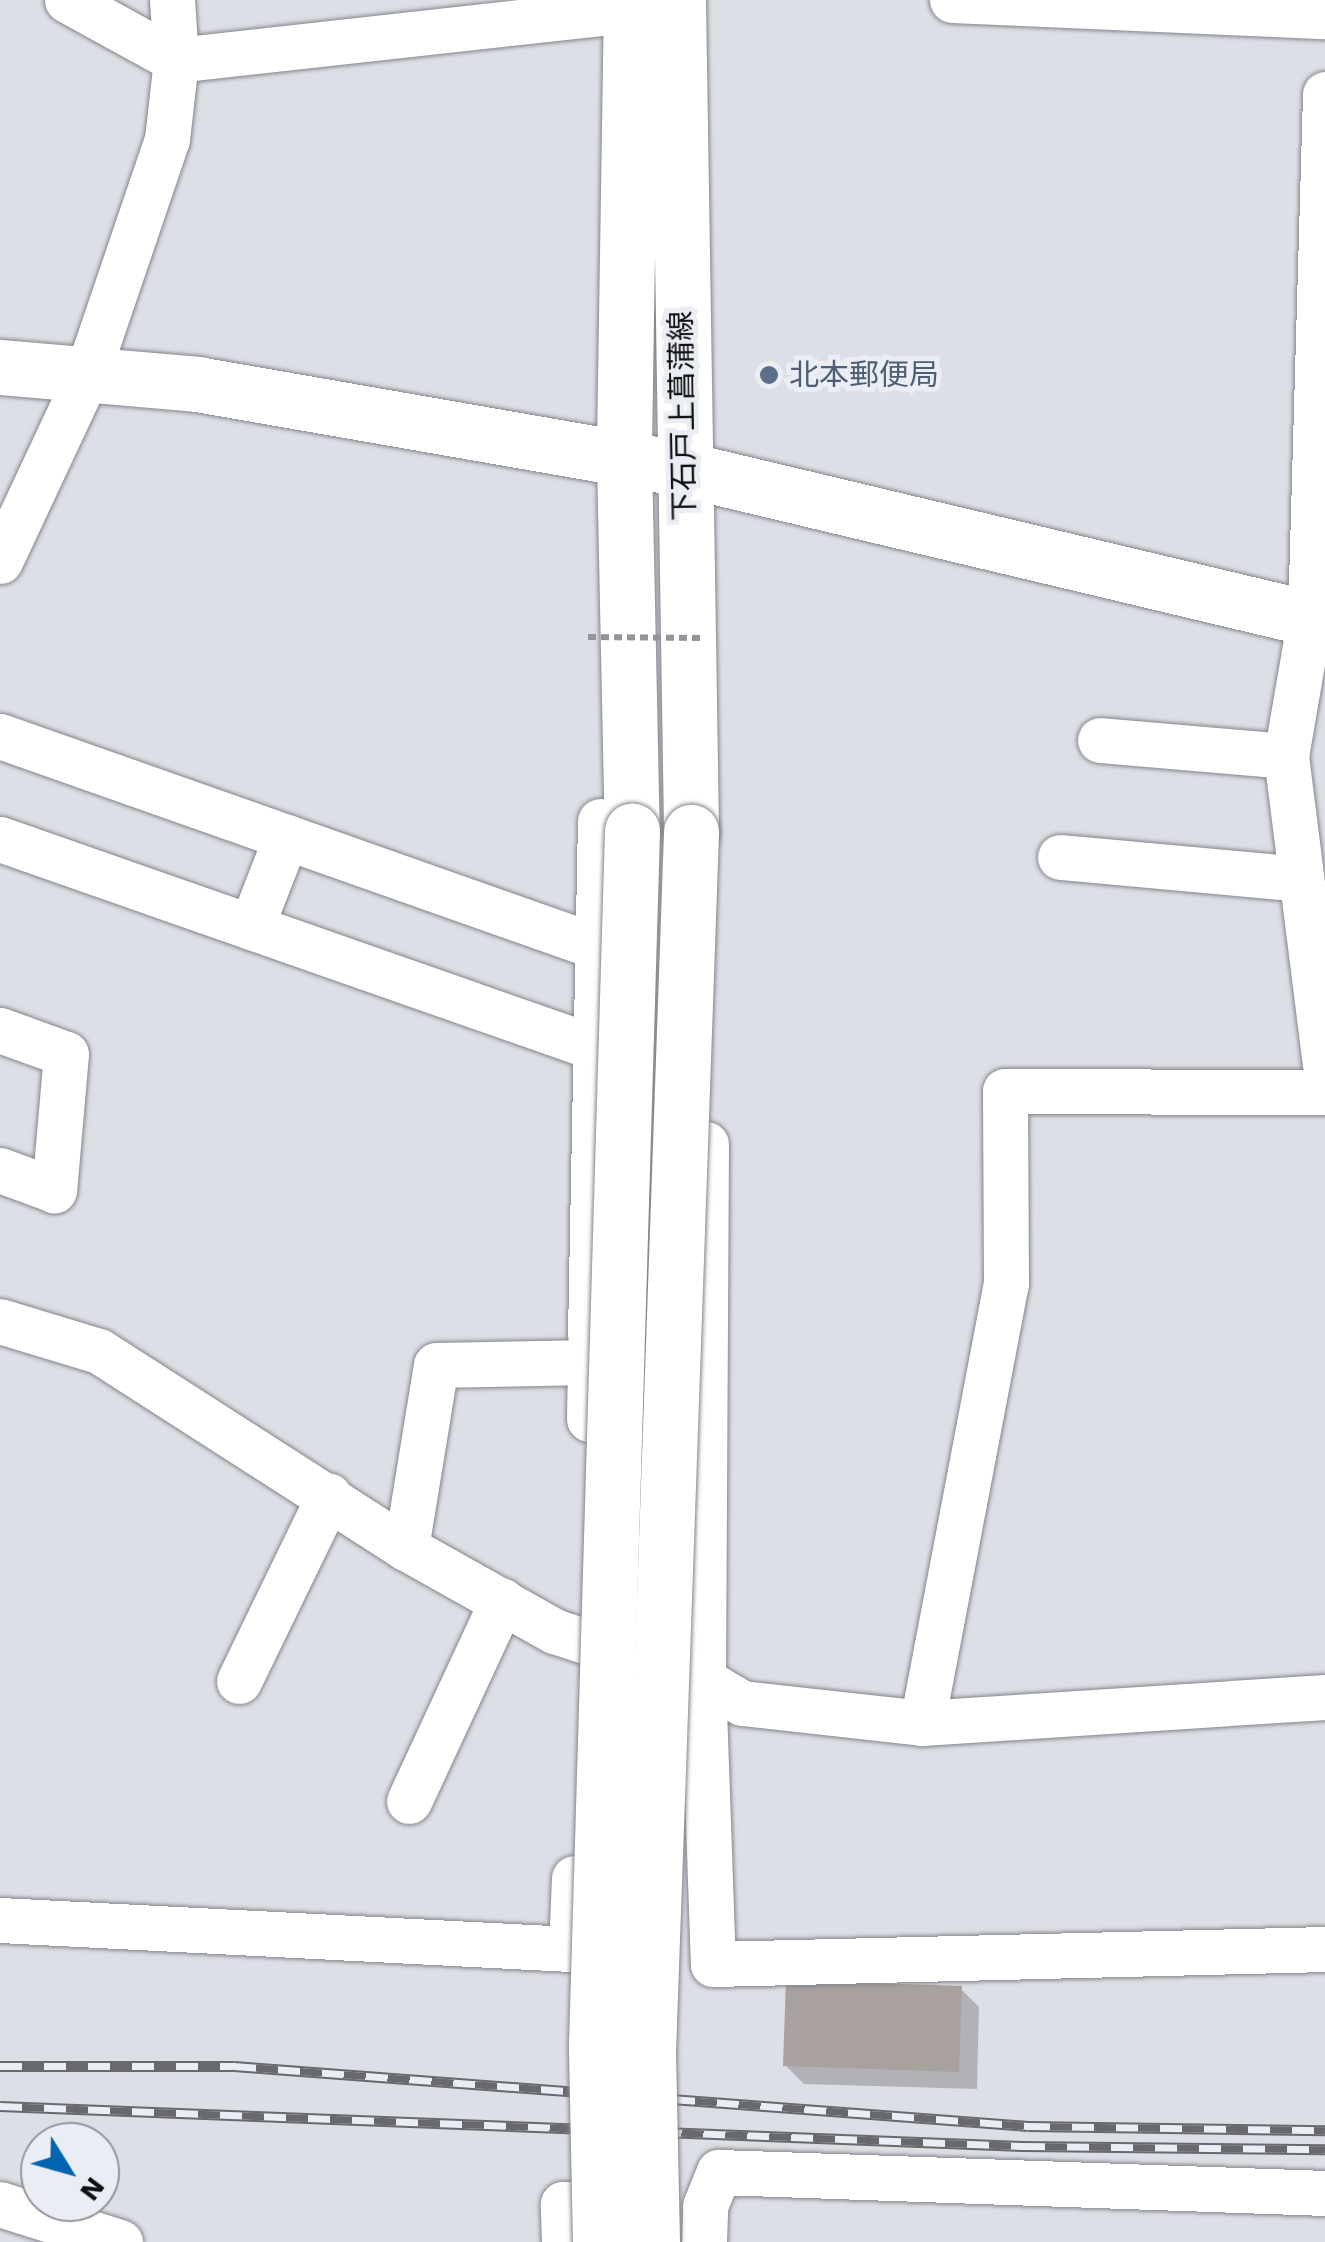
<!DOCTYPE html>
<meta charset="utf-8">
<style>
body{margin:0}
#map{position:relative;width:1325px;height:2242px;overflow:hidden;background:#dddfe6;font-family:"Work Sans","Noto Sans JP",sans-serif}
div>[style]{position:absolute}
.shadow>*{inset:0;background:#0003}
.building>*{inset:0;background:#a8a19e}
.roads{filter:drop-shadow(0 0 2px #82858b) drop-shadow(0 0 2px #82858b)}
.street>*{height:45px;margin:-22.5px;padding:0 22.5px;transform-origin:22.5px;border-radius:22.5px;background:#fff}
.secondary>*{height:55px;margin:-27.5px;padding:0 27.5px;transform-origin:27.5px;border-radius:27.5px;background:#fff}
.rail>*{height:11px;margin-top:-5.5px;transform-origin:0;background:repeating-linear-gradient(90deg,#eaedf3 0 22px,#67696d 0 44px);box-sizing:border-box;border-block:2px solid #67696d}
.path-bridge>*{height:6px;margin-top:-3px;transform-origin:0;background:repeating-linear-gradient(90deg,#929499 0 8px,transparent 0 13px)}
.bridges{filter:drop-shadow(0 0 2px #82858b) drop-shadow(0 0 2px #82858b)}
.secondary-bridge>*{height:55px;margin:-27.5px;padding:0 27.5px;transform-origin:27.5px;border-radius:27.5px;background:#fff}
.dots>*{width:28px;height:28px;translate:-50% -50%;box-sizing:border-box;border:5px solid #eaedf3;border-radius:50%}
span{translate:-50% -50%;white-space:nowrap;text-align:center;line-height:1.15;-webkit-text-stroke:10px #eaedf3;paint-order:stroke}
.service-label{font-size:30px;color:#4e5e75}
.left{translate:0 -50%;text-align:left}
.street-label{font-size:30px;color:#0f1012}
.north{position:absolute;left:20px;top:2122px;width:100px;height:100px;box-sizing:border-box;background:#eaedf3;border:2px solid #929599;border-radius:50%;rotate:127deg;font-size:28px;font-weight:700;line-height:40px;text-align:center;color:#0f1012}
.north::after{content:'';display:block;margin:auto;width:35px;height:45px;background:#0064b0;clip-path:polygon(50% 0,100% 100%,50% 72%,0 100%)}
</style>
<div id="map">
<div class="shadow">
<i style="clip-path:polygon(960px 1988px,979px 2007px,977px 2089px,804px 2084px,785px 2065px)"></i>
</div>
<div class="building">
<i style="clip-path:polygon(786px 1980px,962px 1986px,959px 2072px,783px 2066px)"></i>
</div>
<div class="roads">
<div class="street">
<i style="left:67px;top:0;width:124px;rotate:28.8deg"></i>
<i style="left:176px;top:60px;width:457px;rotate:-6.3deg"></i>
<i style="left:952px;top:0;width:373px;rotate:2.5deg"></i>
<i style="left:1325px;top:94px;width:523px;rotate:91.64deg"></i>
<i style="left:1310px;top:617px;width:141px;rotate:99.8deg"></i>
<i style="left:1286px;top:756px;width:311px;rotate:82.8deg"></i>
<i style="left:0;top:561px;width:203px;rotate:-64.9deg"></i>
<i style="left:86px;top:377px;width:251px;rotate:-71.2deg"></i>
<i style="left:167px;top:139px;width:80px;rotate:-83.5deg"></i>
<i style="left:176px;top:60px;width:60px;rotate:-93.8deg"></i>
<i style="left:0;top:736px;width:634px;rotate:19.44deg"></i>
<i style="left:1100px;top:740px;width:187px;rotate:4.9deg"></i>
<i style="left:0;top:839px;width:632px;rotate:19.32deg"></i>
<i style="left:1060px;top:857px;width:241px;rotate:5.2deg"></i>
<i style="left:251px;top:927px;width:97px;rotate:-68.7deg"></i>
<i style="left:0;top:1030px;width:70px;rotate:20deg"></i>
<i style="left:66px;top:1054px;width:137px;rotate:95deg"></i>
<i style="left:54px;top:1190px;width:58px;rotate:-159.7deg"></i>
<i style="left:706px;top:1144px;width:536px;rotate:90.32deg"></i>
<i style="left:703px;top:1680px;width:284px;rotate:88deg"></i>
<i style="left:713px;top:1964px;width:612px;rotate:-1.4deg"></i>
<i style="left:0;top:1321px;width:103px;rotate:16.9deg"></i>
<i style="left:99px;top:1351px;width:365px;rotate:32.7deg"></i>
<i style="left:406px;top:1548px;width:170px;rotate:29.3deg"></i>
<i style="left:554px;top:1631px;width:157px;rotate:18.2deg"></i>
<i style="left:703px;top:1680px;width:45px;rotate:30.5deg"></i>
<i style="left:742px;top:1703px;width:181px;rotate:6.3deg"></i>
<i style="left:922px;top:1723px;width:404px;rotate:-3.7deg"></i>
<i style="left:590px;top:1335px;width:514px;rotate:-88.89deg"></i>
<i style="left:406px;top:1548px;width:185px;rotate:-80.7deg"></i>
<i style="left:436px;top:1365px;width:154px;rotate:-1.1deg"></i>
<i style="left:590px;top:1362px;width:57px;rotate:91deg"></i>
<i style="left:239px;top:1681px;width:206px;rotate:-64.1deg"></i>
<i style="left:922px;top:1723px;width:447px;rotate:-79.2deg"></i>
<i style="left:1006px;top:1284px;width:193px;rotate:-90.3deg"></i>
<i style="left:1005px;top:1091px;width:320px;rotate:0.2deg"></i>
<i style="left:409px;top:1801px;width:221px;rotate:-65.1deg"></i>
<i style="left:0;top:1920px;width:572px;rotate:2.91deg"></i>
<i style="left:571px;top:1949px;width:71px;rotate:-87.6deg"></i>
<i style="left:0;top:2204px;width:126px;rotate:17.6deg"></i>
<i style="left:564px;top:2242px;width:38px;rotate:-92deg"></i>
<i style="left:563px;top:2204px;width:70px;rotate:0.8deg"></i>
<i style="left:704px;top:2242px;width:36px;rotate:-88deg"></i>
<i style="left:705px;top:2206px;width:37px;rotate:-68deg"></i>
<i style="left:719px;top:2172px;width:606px;rotate:1.98deg"></i>
</div>
<div class="secondary">
<i style="left:631px;top:0;width:460px;rotate:90.9deg"></i>
<i style="left:624px;top:460px;width:371px;rotate:88.8deg"></i>
<i style="left:678px;top:0;width:832px;rotate:89.1deg"></i>
<i style="left:0;top:367px;width:198px;rotate:4.9deg"></i>
<i style="left:197px;top:384px;width:493px;rotate:9.9deg"></i>
<i style="left:683px;top:469px;width:660px;rotate:13.4deg"></i>
</div>
</div>
<div class="rail">
<i style="left:0;top:2066px;width:234px"></i>
<i style="left:234px;top:2066px;width:796px;rotate:4.32deg"></i>
<i style="left:1028px;top:2126px;width:297px;rotate:0.8deg"></i>
<i style="left:0;top:2106px;width:1024px;rotate:2.24deg"></i>
<i style="left:1023px;top:2146px;width:302px;rotate:0.6deg"></i>
</div>
<div class="path-bridge">
<i style="left:588px;top:637px;width:117px;rotate:0.5deg"></i>
</div>
<div class="bridges">
<div class="secondary-bridge">
<i style="left:600px;top:2242px;width:198px;rotate:-91.2deg"></i>
<i style="left:596px;top:2044px;width:1214px;rotate:-88.3deg"></i>
<i style="left:652px;top:2242px;width:190px;rotate:-91.2deg"></i>
<i style="left:648px;top:2052px;width:1221px;rotate:-87.98deg"></i>
</div>
</div>
<div class="dots">
<i style="left:769px;top:375px;background:#5c6f8a"></i>
</div>
<div class="service-label">
<span class="left" style="left:789px;top:375px">北本郵便局</span>
</div>
<div class="street-label">
<span style="left:683px;top:416px;rotate:-91deg">下石戸上菖蒲線</span>
</div>
<div class="north">N</div>
</div>
